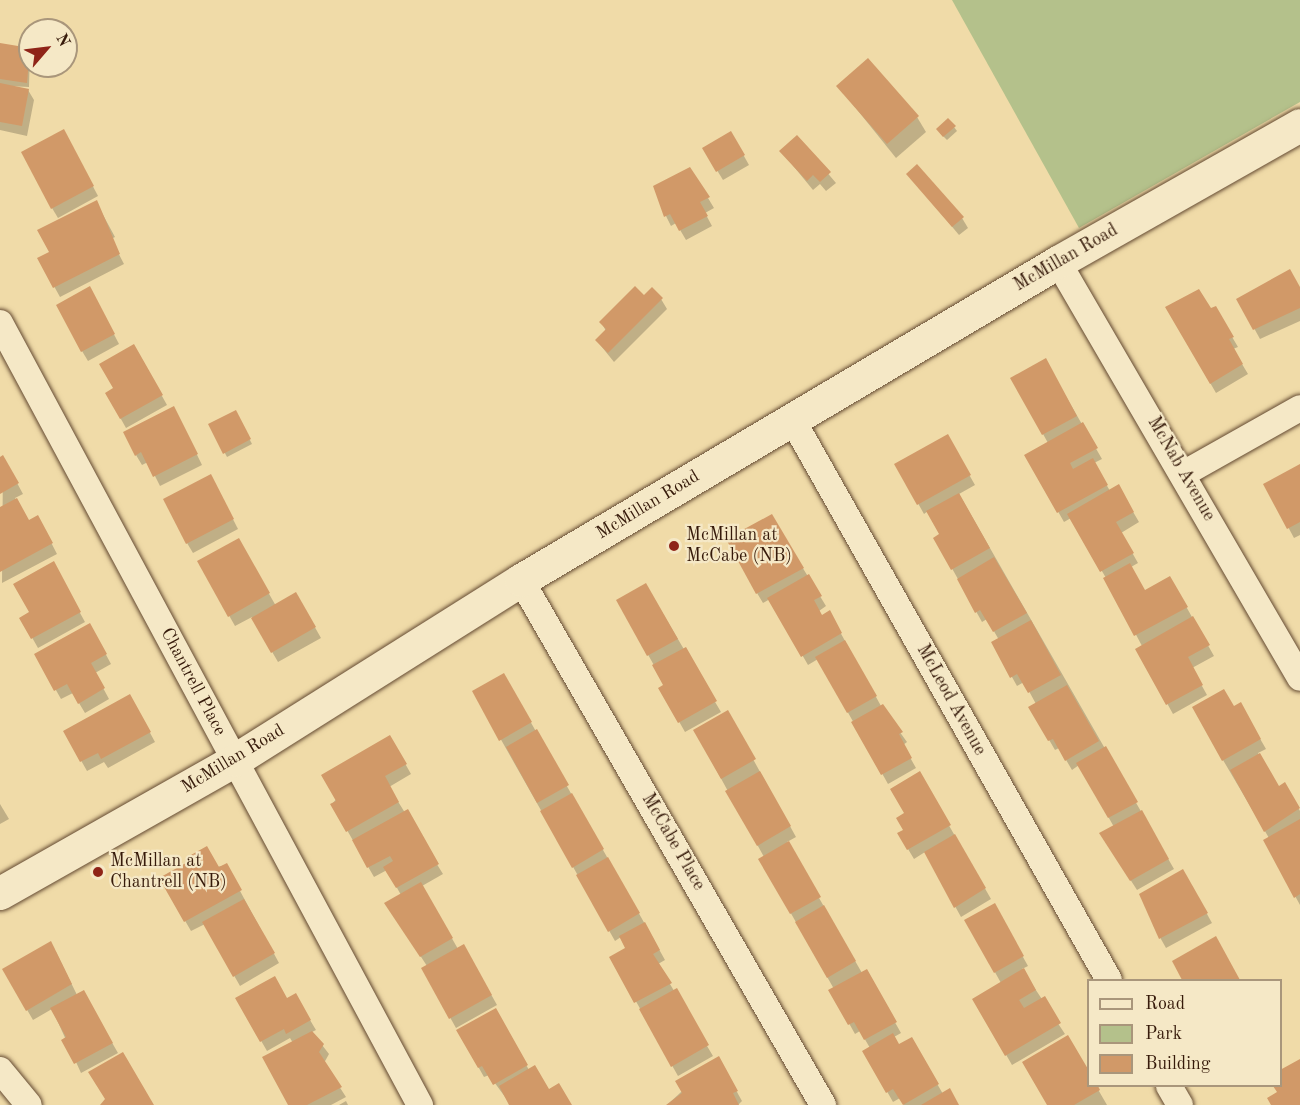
<!DOCTYPE html>
<style>
body{margin:0}
#map{position:relative;width:1300px;height:1105px;overflow:hidden;background:#f0dba8;font-family:"Old Standard TT",serif}
div>[style]{position:absolute}
.green>*{inset:0;background:#b4c18b}
.shadow>*{inset:0;background:#0003}
.building>*{inset:0;background:#d19968}
.roads{filter:drop-shadow(0 0 2px #644a32) drop-shadow(0 0 2px #644a32)}
.minor>*{height:26px;margin:-13px;padding:0 13px;transform-origin:13px;border-radius:13px;background:#f5e8c6}
.secondary>*{height:33px;margin:-16.5px;padding:0 16.5px;transform-origin:16.5px;border-radius:16.5px;background:#f5e8c6}
.dots>*{width:16px;height:16px;translate:-50% -50%;box-sizing:border-box;border:3px solid #f5e8c6;border-radius:50%}
span{translate:-50% -50%;white-space:nowrap;text-align:center;line-height:1.15;-webkit-text-stroke:4.5px #f5e8c6;paint-order:stroke}
.street-label{font-size:18px;color:#361a0a}
.poi-label{font-size:18px;color:#361a0a}
.left{translate:0 -50%;text-align:left}
.legend{position:absolute;left:1087px;top:979px;width:195px;height:108px;box-sizing:border-box;background:#f5e8c6;border:2px solid #a9967b;margin:0;padding:8px 10px;list-style:none;font-size:18px;color:#361a0a}
.legend li{display:flex;align-items:center;gap:12px;height:30px}
.legend b{width:30px;border:2px solid #a9967b}
.north{position:absolute;left:18px;top:18px;width:60px;height:60px;box-sizing:border-box;background:#f5e8c6;border:2px solid #a9967b;border-radius:50%;rotate:62deg;font-size:16px;font-weight:700;line-height:24px;text-align:center;color:#361a0a}
.north::after{content:'';display:block;margin:auto;width:21px;height:27px;background:#8f2418;clip-path:polygon(50% 0,100% 100%,50% 72%,0 100%)}
</style>
<div id="map">
<div class="green">
<i style="clip-path:polygon(952px 0,1300px 0,1300px 102px,1079px 228px)"></i>
</div>
<div class="shadow">
<i style="clip-path:polygon(0 45px,30px 50px,29px 87px,8px 86px,28px 90px,34px 100px,27px 136px,0 130px)"></i>
<i style="clip-path:polygon(838px 86px,917px 117px,926px 132px,896px 158px)"></i>
<i style="clip-path:polygon(954px 127px,957px 131px,947px 140px,940px 133px)"></i>
<i style="clip-path:polygon(731px 133px,749px 165px,723px 180px,704px 149px)"></i>
<i style="clip-path:polygon(797px 137px,836px 183px,826px 191px,820px 184px,813px 190px,781px 151px)"></i>
<i style="clip-path:polygon(69px 141px,98px 196px,58px 218px,52px 208px)"></i>
<i style="clip-path:polygon(690px 168px,714px 208px,705px 213px,712px 226px,686px 240px,676px 223px,671px 226px,666px 216px,655px 187px)"></i>
<i style="clip-path:polygon(908px 174px,962px 218px,968px 228px,959px 235px)"></i>
<i style="clip-path:polygon(96px 202px,115px 237px,111px 239px,124px 264px,60px 297px,39px 259px,51px 253px)"></i>
<i style="clip-path:polygon(1300px 289px,1300px 321px,1260px 339px,1238px 299px)"></i>
<i style="clip-path:polygon(644px 297px,661px 299px,667px 309px,614px 362px,597px 341px,606px 331px,601px 322px)"></i>
<i style="clip-path:polygon(95px 298px,119px 344px,88px 361px,82px 351px)"></i>
<i style="clip-path:polygon(1167px 308px,1215px 308px,1238px 347px,1233px 349px,1248px 374px,1216px 393px)"></i>
<i style="clip-path:polygon(134px 346px,167px 405px,126px 428px,107px 394px,115px 389px)"></i>
<i style="clip-path:polygon(1045px 360px,1102px 459px,1094px 463px,1110px 491px,1118px 486px,1139px 522px,1121px 533px,1138px 563px,1131px 567px,1144px 592px,1170px 578px,1214px 656px,1192px 668px,1207px 695px,1173px 714px,1137px 649px,1142px 646px,1106px 578px,1071px 518px,1064px 522px,1026px 455px,1048px 443px,1012px 378px)"></i>
<i style="clip-path:polygon(235px 412px,252px 444px,227px 457px,210px 425px)"></i>
<i style="clip-path:polygon(179px 418px,202px 465px,160px 486px,148px 462px,142px 465px,136px 455px)"></i>
<i style="clip-path:polygon(947px 436px,975px 485px,959px 494px,1174px 869px,1137px 890px,1101px 834px,1114px 827px,1079px 765px,1072px 770px,1059px 748px,1055px 750px,1030px 707px,1036px 704px,1024px 682px,1017px 686px,993px 643px,999px 640px,987px 619px,982px 622px,935px 538px,941px 535px,928px 511px,924px 514px,896px 464px)"></i>
<i style="clip-path:polygon(3px 457px,23px 494px,15px 498px,29px 522px,38px 517px,57px 554px,2px 583px)"></i>
<i style="clip-path:polygon(1300px 466px,1300px 535px,1294px 538px,1265px 484px)"></i>
<i style="clip-path:polygon(216px 486px,238px 529px,193px 553px,187px 543px)"></i>
<i style="clip-path:polygon(771px 516px,826px 606px,819px 611px,822px 617px,829px 612px,881px 706px,907px 742px,903px 745px,916px 768px,888px 784px,818px 659px,808px 665px,770px 599px,763px 603px,757px 593px)"></i>
<i style="clip-path:polygon(238px 540px,276px 606px,296px 594px,321px 638px,278px 662px,252px 617px,235px 626px,199px 562px)"></i>
<i style="clip-path:polygon(53px 564px,85px 622px,38px 648px,21px 618px,31px 613px)"></i>
<i style="clip-path:polygon(646px 585px,721px 712px,685px 732px,660px 688px,665px 685px,618px 601px)"></i>
<i style="clip-path:polygon(90px 625px,111px 664px,95px 673px,109px 699px,85px 713px,73px 693px,61px 699px,36px 655px)"></i>
<i style="clip-path:polygon(504px 675px,650px 933px,665px 960px,658px 964px,713px 1056px,678px 1076px,611px 957px,627px 948px,621px 937px,615px 941px,474px 692px)"></i>
<i style="clip-path:polygon(130px 696px,155px 742px,108px 768px,104px 762px,87px 771px,65px 732px)"></i>
<i style="clip-path:polygon(1240px 704px,1266px 749px,1258px 753px,1278px 788px,1285px 784px,1300px 811px,1300px 905px,1265px 841px,1269px 838px,1223px 760px,1233px 708px)"></i>
<i style="clip-path:polygon(727px 712px,796px 837px,787px 842px,862px 973px,866px 971px,901px 1033px,894px 1037px,899px 1046px,911px 1039px,943px 1094px,958px 1105px,904px 1105px,900px 1098px,893px 1102px,864px 1051px,870px 1048px,860px 1031px,855px 1034px,831px 991px,834px 989px,760px 859px,764px 857px,695px 731px)"></i>
<i style="clip-path:polygon(390px 737px,411px 774px,389px 787px,443px 874px,422px 886px,458px 949px,464px 946px,497px 1005px,456px 1028px,423px 969px,427px 966px,386px 903px,401px 895px,387px 870px,374px 877px,332px 804px)"></i>
<i style="clip-path:polygon(919px 773px,991px 899px,961px 917px,925px 852px,914px 859px,899px 834px,905px 831px,906px 814px)"></i>
<i style="clip-path:polygon(0 804px,9px 819px,0 824px)"></i>
<i style="clip-path:polygon(226px 865px,279px 963px,240px 986px,205px 924px,191px 931px,161px 879px)"></i>
<i style="clip-path:polygon(1183px 871px,1212px 923px,1166px 948px,1153px 925px)"></i>
<i style="clip-path:polygon(994px 905px,1028px 966px,1022px 969px,1065px 1034px,1012px 1065px,974px 999px,1001px 983px,966px 920px)"></i>
<i style="clip-path:polygon(1215px 938px,1239px 980px,1184px 980px,1174px 962px)"></i>
<i style="clip-path:polygon(56px 952px,77px 995px,83px 992px,118px 1053px,81px 1073px,52px 1009px,33px 1020px,4px 970px)"></i>
<i style="clip-path:polygon(295px 995px,316px 1030px,312px 1032px,329px 1054px,324px 1063px,346px 1097px,331px 1105px,289px 1105px,293px 1043px,290px 1038px,267px 1051px,237px 999px,287px 1000px)"></i>
<i style="clip-path:polygon(495px 1010px,529px 1070px,548px 1091px,570px 1105px,511px 1105px,489px 1075px,484px 1077px,458px 1031px)"></i>
<i style="clip-path:polygon(1068px 1038px,1088px 1072px,1088px 1086px,1096px 1086px,1107px 1105px,1049px 1105px)"></i>
<i style="clip-path:polygon(718px 1058px,742px 1101px,738px 1105px,667px 1105px)"></i>
<i style="clip-path:polygon(346px 1101px,348px 1105px,339px 1105px)"></i>
</div>
<div class="building">
<i style="clip-path:polygon(0 43px,30px 48px,27px 83px,0 79px)"></i>
<i style="clip-path:polygon(868px 58px,919px 116px,887px 144px,836px 86px)"></i>
<i style="clip-path:polygon(0 83px,29px 89px,22px 126px,0 122px)"></i>
<i style="clip-path:polygon(948px 118px,956px 126px,943px 137px,936px 129px)"></i>
<i style="clip-path:polygon(64px 129px,94px 186px,51px 209px,21px 152px)"></i>
<i style="clip-path:polygon(731px 131px,745px 155px,716px 172px,702px 148px)"></i>
<i style="clip-path:polygon(797px 135px,831px 172px,820px 182px,813px 175px,807px 181px,779px 151px)"></i>
<i style="clip-path:polygon(917px 164px,964px 217px,952px 227px,906px 174px)"></i>
<i style="clip-path:polygon(690px 167px,710px 197px,700px 202px,708px 216px,679px 231px,670px 214px,664px 217px,653px 186px)"></i>
<i style="clip-path:polygon(97px 200px,120px 254px,53px 288px,37px 258px,49px 252px,37px 230px)"></i>
<i style="clip-path:polygon(1290px 269px,1300px 287px,1300px 308px,1253px 330px,1236px 299px)"></i>
<i style="clip-path:polygon(90px 286px,115px 334px,81px 352px,56px 305px)"></i>
<i style="clip-path:polygon(635px 286px,644px 295px,652px 287px,663px 298px,608px 353px,595px 340px,606px 329px,599px 322px)"></i>
<i style="clip-path:polygon(1199px 289px,1211px 308px,1216px 306px,1234px 337px,1229px 339px,1243px 364px,1210px 384px,1165px 307px)"></i>
<i style="clip-path:polygon(134px 344px,163px 395px,120px 419px,105px 393px,113px 388px,99px 364px)"></i>
<i style="clip-path:polygon(1046px 358px,1077px 416px,1042px 435px,1010px 378px)"></i>
<i style="clip-path:polygon(174px 406px,198px 454px,153px 477px,141px 452px,135px 456px,123px 432px)"></i>
<i style="clip-path:polygon(236px 410px,251px 439px,223px 454px,208px 424px)"></i>
<i style="clip-path:polygon(1083px 422px,1098px 448px,1070px 463px,1073px 469px,1093px 458px,1108px 485px,1057px 513px,1024px 455px)"></i>
<i style="clip-path:polygon(948px 434px,971px 475px,917px 505px,894px 464px)"></i>
<i style="clip-path:polygon(3px 455px,19px 483px,0 494px,0 457px)"></i>
<i style="clip-path:polygon(1300px 464px,1300px 522px,1287px 529px,1263px 484px)"></i>
<i style="clip-path:polygon(211px 474px,234px 519px,186px 544px,163px 499px)"></i>
<i style="clip-path:polygon(1119px 484px,1134px 512px,1116px 522px,1134px 553px,1100px 572px,1067px 514px)"></i>
<i style="clip-path:polygon(959px 493px,990px 548px,951px 570px,933px 538px,939px 534px,926px 511px)"></i>
<i style="clip-path:polygon(17px 498px,29px 520px,38px 515px,53px 543px,0 572px,0 507px)"></i>
<i style="clip-path:polygon(772px 514px,804px 568px,756px 594px,726px 539px)"></i>
<i style="clip-path:polygon(239px 538px,270px 593px,228px 617px,197px 561px)"></i>
<i style="clip-path:polygon(994px 557px,1027px 613px,993px 632px,980px 610px,975px 613px,957px 579px)"></i>
<i style="clip-path:polygon(54px 561px,81px 612px,31px 639px,19px 618px,29px 612px,13px 584px)"></i>
<i style="clip-path:polygon(1130px 563px,1145px 590px,1170px 576px,1188px 607px,1134px 636px,1103px 578px)"></i>
<i style="clip-path:polygon(809px 574px,822px 596px,814px 600px,822px 615px,830px 610px,842px 633px,801px 657px,767px 598px)"></i>
<i style="clip-path:polygon(646px 583px,678px 639px,647px 656px,616px 600px)"></i>
<i style="clip-path:polygon(296px 592px,316px 627px,271px 653px,251px 618px)"></i>
<i style="clip-path:polygon(1193px 616px,1210px 645px,1188px 657px,1203px 685px,1166px 705px,1135px 649px)"></i>
<i style="clip-path:polygon(1031px 620px,1061px 675px,1028px 693px,1017px 674px,1010px 678px,991px 642px)"></i>
<i style="clip-path:polygon(90px 623px,107px 654px,91px 663px,105px 688px,78px 704px,67px 684px,54px 691px,34px 654px)"></i>
<i style="clip-path:polygon(845px 640px,877px 696px,847px 713px,815px 657px)"></i>
<i style="clip-path:polygon(686px 647px,717px 701px,678px 723px,658px 688px,663px 685px,652px 665px)"></i>
<i style="clip-path:polygon(504px 673px,532px 722px,499px 741px,472px 691px)"></i>
<i style="clip-path:polygon(1067px 685px,1099px 741px,1065px 761px,1053px 739px,1048px 741px,1028px 707px)"></i>
<i style="clip-path:polygon(1224px 689px,1234px 706px,1241px 702px,1261px 739px,1222px 761px,1192px 707px)"></i>
<i style="clip-path:polygon(130px 694px,151px 732px,101px 759px,98px 753px,80px 762px,63px 731px)"></i>
<i style="clip-path:polygon(883px 704px,903px 732px,899px 734px,912px 758px,881px 775px,851px 722px)"></i>
<i style="clip-path:polygon(728px 710px,756px 759px,721px 779px,693px 730px)"></i>
<i style="clip-path:polygon(537px 729px,569px 785px,537px 803px,506px 747px)"></i>
<i style="clip-path:polygon(390px 735px,407px 764px,385px 776px,399px 802px,346px 832px,330px 804px,336px 801px,321px 775px)"></i>
<i style="clip-path:polygon(1106px 746px,1138px 802px,1108px 818px,1076px 763px)"></i>
<i style="clip-path:polygon(1260px 753px,1279px 786px,1285px 782px,1300px 808px,1264px 832px,1230px 770px)"></i>
<i style="clip-path:polygon(760px 771px,791px 826px,757px 846px,725px 791px)"></i>
<i style="clip-path:polygon(920px 771px,951px 825px,907px 850px,897px 833px,903px 830px,896px 818px,904px 813px,890px 789px)"></i>
<i style="clip-path:polygon(572px 793px,604px 849px,572px 868px,540px 811px)"></i>
<i style="clip-path:polygon(408px 809px,439px 864px,396px 888px,383px 867px,393px 861px,390px 856px,367px 868px,352px 840px)"></i>
<i style="clip-path:polygon(1142px 810px,1169px 859px,1130px 881px,1099px 833px)"></i>
<i style="clip-path:polygon(1300px 819px,1300px 894px,1294px 898px,1263px 840px)"></i>
<i style="clip-path:polygon(955px 834px,986px 888px,954px 908px,924px 852px)"></i>
<i style="clip-path:polygon(789px 841px,821px 897px,790px 914px,758px 859px)"></i>
<i style="clip-path:polygon(207px 846px,219px 867px,227px 863px,242px 890px,184px 922px,159px 878px,193px 859px,191px 855px)"></i>
<i style="clip-path:polygon(608px 857px,640px 913px,608px 932px,576px 875px)"></i>
<i style="clip-path:polygon(1183px 869px,1208px 913px,1159px 939px,1139px 894px)"></i>
<i style="clip-path:polygon(421px 882px,453px 938px,420px 957px,384px 903px)"></i>
<i style="clip-path:polygon(244px 899px,275px 953px,233px 977px,202px 922px)"></i>
<i style="clip-path:polygon(995px 903px,1024px 956px,994px 973px,964px 920px)"></i>
<i style="clip-path:polygon(824px 905px,856px 961px,827px 978px,795px 922px)"></i>
<i style="clip-path:polygon(645px 922px,660px 950px,653px 954px,672px 983px,634px 1003px,609px 957px,625px 948px,619px 936px)"></i>
<i style="clip-path:polygon(1216px 936px,1240px 980px,1182px 980px,1172px 961px)"></i>
<i style="clip-path:polygon(51px 941px,72px 984px,26px 1011px,2px 969px)"></i>
<i style="clip-path:polygon(464px 944px,492px 995px,449px 1019px,421px 968px)"></i>
<i style="clip-path:polygon(1024px 968px,1036px 990px,1019px 1000px,1024px 1008px,1045px 996px,1061px 1023px,1005px 1056px,972px 999px)"></i>
<i style="clip-path:polygon(867px 969px,897px 1022px,864px 1040px,854px 1022px,848px 1025px,828px 990px)"></i>
<i style="clip-path:polygon(275px 976px,287px 998px,296px 993px,311px 1020px,286px 1034px,284px 1029px,260px 1042px,235px 998px)"></i>
<i style="clip-path:polygon(677px 988px,709px 1045px,671px 1067px,639px 1009px)"></i>
<i style="clip-path:polygon(84px 990px,113px 1043px,74px 1064px,61px 1040px,66px 1037px,50px 1008px)"></i>
<i style="clip-path:polygon(496px 1008px,528px 1065px,493px 1085px,482px 1066px,478px 1068px,456px 1030px)"></i>
<i style="clip-path:polygon(312px 1031px,324px 1044px,319px 1052px,342px 1087px,307px 1105px,288px 1105px,262px 1057px)"></i>
<i style="clip-path:polygon(893px 1033px,899px 1044px,912px 1037px,939px 1084px,903px 1105px,893px 1089px,886px 1093px,862px 1051px)"></i>
<i style="clip-path:polygon(1068px 1035px,1088px 1069px,1088px 1086px,1098px 1086px,1100px 1090px,1074px 1105px,1047px 1105px,1022px 1062px)"></i>
<i style="clip-path:polygon(123px 1052px,154px 1105px,100px 1105px,105px 1099px,88px 1072px)"></i>
<i style="clip-path:polygon(719px 1056px,738px 1091px,733px 1093px,739px 1105px,666px 1105px,682px 1093px,675px 1081px)"></i>
<i style="clip-path:polygon(1300px 1059px,1300px 1105px,1271px 1105px,1267px 1098px,1277px 1092px,1273px 1086px,1280px 1086px,1280px 1070px)"></i>
<i style="clip-path:polygon(535px 1065px,549px 1089px,559px 1083px,572px 1105px,509px 1105px,499px 1086px)"></i>
<i style="clip-path:polygon(950px 1088px,959px 1105px,921px 1105px)"></i>
</div>
<div class="roads">
<div class="minor">
<i style="left:1058px;top:262px;width:481px;rotate:59.8deg"></i>
<i style="left:0;top:323px;width:888px;rotate:61.76deg"></i>
<i style="left:792px;top:419px;width:644px;rotate:60.53deg"></i>
<i style="left:1183px;top:474px;width:134px;rotate:-29.4deg"></i>
<i style="left:521px;top:580px;width:606px;rotate:60.09deg"></i>
<i style="left:0;top:1070px;width:45px;rotate:50.4deg"></i>
<i style="left:1169px;top:1086px;width:22px;rotate:60deg"></i>
</div>
<div class="secondary">
<i style="left:0;top:893px;width:270px;rotate:-29.5deg"></i>
<i style="left:235px;top:760px;width:338px;rotate:-32.2deg"></i>
<i style="left:521px;top:580px;width:624px;rotate:-30.63deg"></i>
<i style="left:1058px;top:262px;width:278px;rotate:-29.5deg"></i>
</div>
</div>
<div class="dots">
<i style="left:674px;top:546px;background:#8f2418"></i>
<i style="left:98px;top:872px;background:#8f2418"></i>
</div>
<div class="street-label">
<span style="left:1066px;top:258px;rotate:-30deg">McMillan Road</span>
<span style="left:1181px;top:469px;rotate:60deg">McNab Avenue</span>
<span style="left:648px;top:505px;rotate:-31deg">McMillan Road</span>
<span style="left:193px;top:682px;rotate:62deg">Chantrell Place</span>
<span style="left:951px;top:700px;rotate:61deg">McLeod Avenue</span>
<span style="left:233px;top:759px;rotate:-31deg">McMillan Road</span>
<span style="left:673px;top:842px;rotate:60deg">McCabe Place</span>
</div>
<div class="poi-label">
<span class="left" style="left:686px;top:546px">McMillan at<br>McCabe (NB)</span>
<span class="left" style="left:110px;top:872px">McMillan at<br>Chantrell (NB)</span>
</div>
<ul class="legend">
<li><b style="height:8px;background:#f5e8c6"></b>Road</li>
<li><b style="height:16px;background:#b4c18b"></b>Park</li>
<li><b style="height:16px;background:#d19968"></b>Building</li>
</ul>
<div class="north">N</div>
</div>
